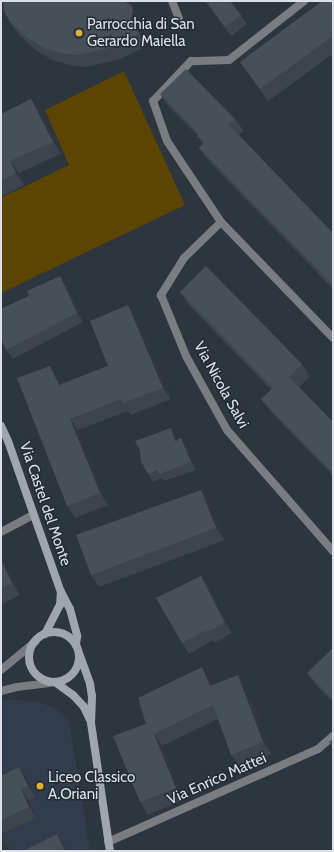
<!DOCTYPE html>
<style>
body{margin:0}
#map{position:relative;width:334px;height:852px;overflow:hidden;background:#2d353e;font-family:Cabin,sans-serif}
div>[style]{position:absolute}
.built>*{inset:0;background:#313d4c}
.green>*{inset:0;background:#5b4500}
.minor>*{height:8px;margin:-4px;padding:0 4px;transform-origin:4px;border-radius:4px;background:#797d82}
.tertiary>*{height:8px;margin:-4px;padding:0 4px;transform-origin:4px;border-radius:4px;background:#797d82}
.secondary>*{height:8px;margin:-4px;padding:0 4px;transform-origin:4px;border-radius:4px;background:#9fa6ae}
.secondary>.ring{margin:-4px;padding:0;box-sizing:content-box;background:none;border:8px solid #9fa6ae;border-radius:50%}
.wall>*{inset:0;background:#3d444d}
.shaded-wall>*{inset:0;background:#32373e}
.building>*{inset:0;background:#474f59}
.dots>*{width:11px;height:11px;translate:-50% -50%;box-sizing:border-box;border:2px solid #232b34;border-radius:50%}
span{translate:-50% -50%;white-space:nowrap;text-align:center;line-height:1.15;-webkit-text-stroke:3px #232b34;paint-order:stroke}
.poi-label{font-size:15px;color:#dce1e7}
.left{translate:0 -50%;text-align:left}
.street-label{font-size:15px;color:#dce1e7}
.frame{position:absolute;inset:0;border:2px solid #dce1e7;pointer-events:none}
</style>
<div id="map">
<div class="built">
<i style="clip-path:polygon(8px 699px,38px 702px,55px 708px,69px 721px,90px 851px,1px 851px,1px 702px)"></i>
</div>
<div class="green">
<i style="clip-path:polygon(124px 71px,185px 205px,1px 293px,1px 198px,69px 165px,45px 110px)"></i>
</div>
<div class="minor">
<i style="left:172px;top:1px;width:18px;rotate:68deg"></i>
<i style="left:304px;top:1px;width:95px;rotate:141.8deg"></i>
<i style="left:229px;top:60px;width:38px;rotate:178deg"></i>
<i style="left:191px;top:61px;width:55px;rotate:133.5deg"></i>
<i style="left:153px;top:101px;width:42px;rotate:70.7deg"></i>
<i style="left:167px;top:141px;width:97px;rotate:56.3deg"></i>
<i style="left:221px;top:222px;width:161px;rotate:46deg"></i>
<i style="left:221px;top:222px;width:52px;rotate:135.8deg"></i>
<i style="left:184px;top:258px;width:44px;rotate:121.9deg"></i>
<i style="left:161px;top:295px;width:66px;rotate:67.7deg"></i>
<i style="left:186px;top:356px;width:85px;rotate:61deg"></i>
<i style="left:227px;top:430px;width:161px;rotate:48.8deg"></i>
<i style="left:1px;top:532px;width:36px;rotate:-28deg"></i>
<i style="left:108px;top:842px;width:230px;rotate:-23.9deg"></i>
<i style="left:318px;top:749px;width:20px;rotate:-41deg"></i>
</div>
<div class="tertiary">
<i style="left:1px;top:670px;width:45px;rotate:-39.6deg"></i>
<i style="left:1px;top:691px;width:16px;rotate:-14deg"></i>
<i style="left:17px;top:687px;width:38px;rotate:-7deg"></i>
</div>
<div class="secondary">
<i style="left:1px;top:426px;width:17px;rotate:65deg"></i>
<i style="left:8px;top:441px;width:160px;rotate:70.7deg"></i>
<i style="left:61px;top:592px;width:19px;rotate:62deg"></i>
<i style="left:70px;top:609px;width:28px;rotate:75deg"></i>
<i style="left:77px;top:636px;width:9px;rotate:96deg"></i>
<i class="ring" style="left:29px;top:632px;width:42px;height:42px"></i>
<i style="left:45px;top:634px;width:33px;rotate:-63deg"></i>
<i style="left:60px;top:605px;width:13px;rotate:-86deg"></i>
<i style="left:79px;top:653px;width:33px;rotate:70deg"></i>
<i style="left:90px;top:684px;width:12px;rotate:81deg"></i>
<i style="left:92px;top:696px;width:27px;rotate:92deg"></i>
<i style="left:91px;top:723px;width:129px;rotate:81.6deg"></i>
<i style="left:55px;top:682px;width:22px;rotate:36deg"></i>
<i style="left:73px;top:695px;width:16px;rotate:47deg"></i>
<i style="left:84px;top:707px;width:14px;rotate:65deg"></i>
</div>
<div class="wall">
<i style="clip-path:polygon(205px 1px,241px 15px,247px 24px,231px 36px)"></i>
<i style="clip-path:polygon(333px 1px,333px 54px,268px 101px,240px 62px)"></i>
<i style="clip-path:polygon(131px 5px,139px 17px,141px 22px,139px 31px,147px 46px,118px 60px,85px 67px,74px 66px,52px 60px,34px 49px,18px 34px,10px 22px)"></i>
<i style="clip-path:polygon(160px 94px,235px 119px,244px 131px,239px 135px,333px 233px,333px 289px,208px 160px,199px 148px,203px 144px,198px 136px,168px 106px)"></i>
<i style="clip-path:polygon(31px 99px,40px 111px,61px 154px,19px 173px,24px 185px,1px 197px,1px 114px)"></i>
<i style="clip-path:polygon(60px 276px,67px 286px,83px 322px,13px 359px,6px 350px,1px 339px,1px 309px,29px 296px)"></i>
<i style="clip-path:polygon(180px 292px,302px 364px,310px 376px,299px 387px,333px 422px,333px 476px,270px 411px,261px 399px,271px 390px,188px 304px)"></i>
<i style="clip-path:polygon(128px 305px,136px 316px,171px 399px,131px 415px,128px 411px,78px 430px,108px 505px,75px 518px,67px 506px,50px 366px,58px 377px,61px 384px,108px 366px)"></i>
<i style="clip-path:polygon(176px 436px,177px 440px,181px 438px,187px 446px,196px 470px,164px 481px,162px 478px,153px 482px,148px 474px,145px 469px,141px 462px)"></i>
<i style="clip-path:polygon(201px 490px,209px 502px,225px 540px,99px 587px,91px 575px)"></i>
<i style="clip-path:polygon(1px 555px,20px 595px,1px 605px)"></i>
<i style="clip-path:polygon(201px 576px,208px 586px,232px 633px,214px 643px,213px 640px,189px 654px,182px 643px)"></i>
<i style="clip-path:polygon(333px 648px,333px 702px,316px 685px,307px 673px)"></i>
<i style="clip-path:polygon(211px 679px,213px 685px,247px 687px,271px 754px,240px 767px,231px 755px,218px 719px,162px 746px,184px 800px,148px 815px,140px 802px,146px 724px)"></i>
<i style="clip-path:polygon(1px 776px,27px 779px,36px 797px,29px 800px,37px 818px,1px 834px)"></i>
</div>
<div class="shaded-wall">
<i style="clip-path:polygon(131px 5px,139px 17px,141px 22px,139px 31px,147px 46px,139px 34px,131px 19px)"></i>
<i style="clip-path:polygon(31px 99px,40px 111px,61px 154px,53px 142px)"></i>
<i style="clip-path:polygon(10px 161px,19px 173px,24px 185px,16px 173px)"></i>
<i style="clip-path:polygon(60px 276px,67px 286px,83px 322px,77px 313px)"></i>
<i style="clip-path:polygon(128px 305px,136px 316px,171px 399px,163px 388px)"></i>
<i style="clip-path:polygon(50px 366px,58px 377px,67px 397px,59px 385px)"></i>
<i style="clip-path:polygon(70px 419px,78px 430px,108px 505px,100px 493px)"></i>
<i style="clip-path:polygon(171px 428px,176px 436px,181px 449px,175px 441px)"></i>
<i style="clip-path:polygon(181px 438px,187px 446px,196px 470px,191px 462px)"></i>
<i style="clip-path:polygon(201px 490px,209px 502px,225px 540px,216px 528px)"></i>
<i style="clip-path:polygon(1px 555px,3px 557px,20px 595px,12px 583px,1px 560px)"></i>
<i style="clip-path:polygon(201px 576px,208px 586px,232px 633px,225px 623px)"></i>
<i style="clip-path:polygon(202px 667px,211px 679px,218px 698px,210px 686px)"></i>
<i style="clip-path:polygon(238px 675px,247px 687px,271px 754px,263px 742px)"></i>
<i style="clip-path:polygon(154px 734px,162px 746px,184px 800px,176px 788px)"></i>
<i style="clip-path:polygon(19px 767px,27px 779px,36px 797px,28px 786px)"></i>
<i style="clip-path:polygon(21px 789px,29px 800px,37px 818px,29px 807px)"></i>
<i style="clip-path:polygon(57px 834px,64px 845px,67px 851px,65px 851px)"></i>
<i style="clip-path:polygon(2px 839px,10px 850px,10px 851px,1px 851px,1px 842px)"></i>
</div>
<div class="building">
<i style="clip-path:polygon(3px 1px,124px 1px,131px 5px,133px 10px,131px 19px,139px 34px,110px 48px,77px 55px,65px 54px,44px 48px,26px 37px,10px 22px,4px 11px)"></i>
<i style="clip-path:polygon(206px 1px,230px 1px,241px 15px,225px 27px)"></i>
<i style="clip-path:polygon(322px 1px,333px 1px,333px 36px,260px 89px,240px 62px)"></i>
<i style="clip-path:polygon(186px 69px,235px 119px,229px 125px,333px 233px,333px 285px,199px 148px,204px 142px,197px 136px,199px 134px,160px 94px)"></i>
<i style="clip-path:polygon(31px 99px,53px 142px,10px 161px,16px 173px,1px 181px,1px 114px)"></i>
<i style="clip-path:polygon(206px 266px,302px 364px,289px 377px,333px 422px,333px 473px,261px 399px,273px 388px,180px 292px)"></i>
<i style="clip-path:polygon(60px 276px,77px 313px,6px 350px,1px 338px,1px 309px,29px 296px,27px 291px)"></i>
<i style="clip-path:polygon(128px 305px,163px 388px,123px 403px,121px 399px,70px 419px,100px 493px,67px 506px,17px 378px,50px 366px,59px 385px,108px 366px,90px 321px)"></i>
<i style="clip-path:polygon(171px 428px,175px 441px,181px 438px,191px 462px,159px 474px,157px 470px,148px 474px,143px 464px,141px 462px,140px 451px,135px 441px)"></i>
<i style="clip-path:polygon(201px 490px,216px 528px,91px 575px,76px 535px)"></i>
<i style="clip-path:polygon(1px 560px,12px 583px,1px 588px)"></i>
<i style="clip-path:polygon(201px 576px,225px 623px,207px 632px,206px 630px,182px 643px,156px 598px)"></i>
<i style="clip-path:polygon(333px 648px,333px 699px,307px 673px)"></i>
<i style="clip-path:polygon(202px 667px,210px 686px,238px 675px,263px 742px,231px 755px,213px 705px,154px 734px,176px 788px,140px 802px,113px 736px,146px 724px,138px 698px)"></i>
<i style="clip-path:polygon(333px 739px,333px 748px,329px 742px)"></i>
<i style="clip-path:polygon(19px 767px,28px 786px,21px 789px,29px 807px,1px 820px,1px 776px)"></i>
<i style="clip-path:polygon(57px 834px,65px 851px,23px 851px)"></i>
</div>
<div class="dots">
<i style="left:79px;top:33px;background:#deb133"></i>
<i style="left:40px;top:786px;background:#deb133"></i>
</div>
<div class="poi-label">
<span class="left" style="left:87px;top:33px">Parrocchia di San<br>Gerardo Maiella</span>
<span class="left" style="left:48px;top:786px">Liceo Classico<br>A.Oriani</span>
</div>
<div class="street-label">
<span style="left:221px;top:385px;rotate:61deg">Via Nicola Salvi</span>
<span style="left:45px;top:504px;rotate:71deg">Via Castel del Monte</span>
<span style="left:217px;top:779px;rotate:-24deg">Via Enrico Mattei</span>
</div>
<div class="frame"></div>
</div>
